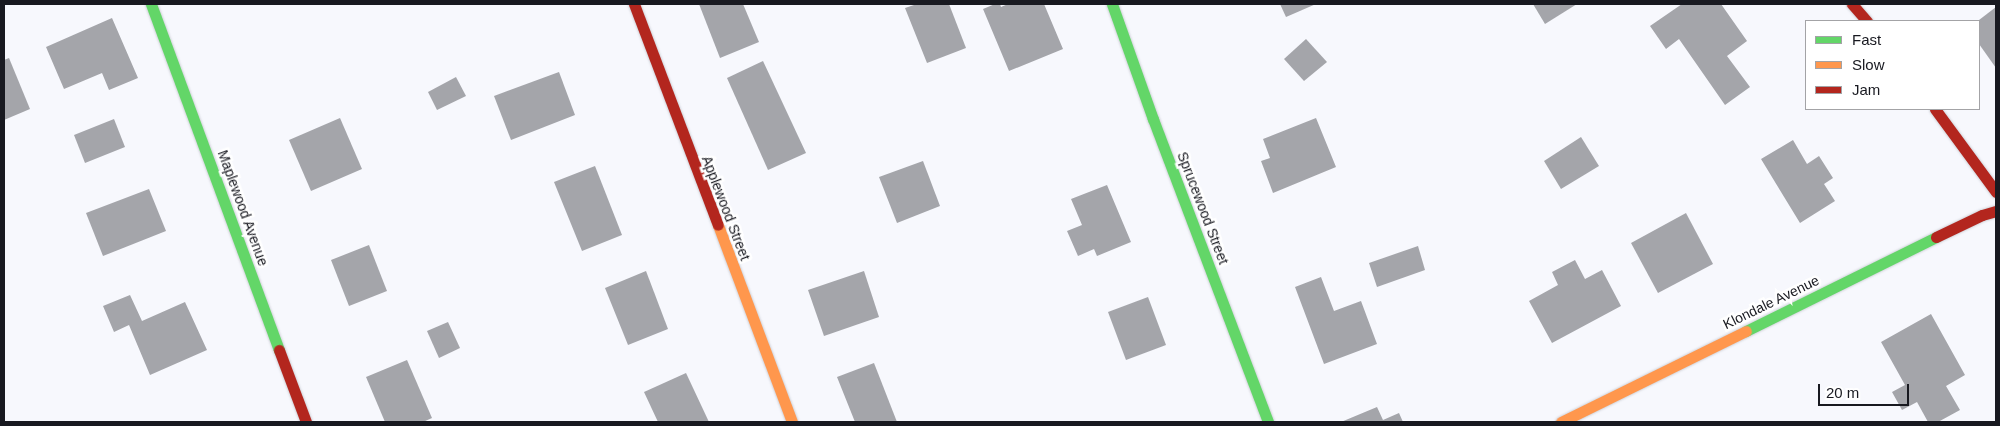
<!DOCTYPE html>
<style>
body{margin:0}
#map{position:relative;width:2000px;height:426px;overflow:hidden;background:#f7f8fd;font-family:Arial,sans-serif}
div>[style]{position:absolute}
.building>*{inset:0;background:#a4a5aa}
.roads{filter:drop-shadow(0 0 1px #d0d2d8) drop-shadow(0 0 1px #d0d2d8)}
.fast>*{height:11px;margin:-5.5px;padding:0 5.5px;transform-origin:5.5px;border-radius:5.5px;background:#63d668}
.slow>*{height:11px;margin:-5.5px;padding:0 5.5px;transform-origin:5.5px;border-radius:5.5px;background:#ff974d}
.jam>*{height:11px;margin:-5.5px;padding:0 5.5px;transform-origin:5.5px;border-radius:5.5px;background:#b3261e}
span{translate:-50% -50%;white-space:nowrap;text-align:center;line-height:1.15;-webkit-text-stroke:5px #fff;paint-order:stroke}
.street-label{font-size:14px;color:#181920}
.frame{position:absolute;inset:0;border:5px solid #181920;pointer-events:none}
.legend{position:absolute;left:1805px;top:20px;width:175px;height:90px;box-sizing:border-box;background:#fff;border:1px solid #a3a3a6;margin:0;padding:6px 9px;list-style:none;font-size:15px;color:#181920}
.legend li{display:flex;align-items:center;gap:10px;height:25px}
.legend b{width:25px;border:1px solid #a3a3a6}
.scale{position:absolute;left:1818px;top:384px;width:91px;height:22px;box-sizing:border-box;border:2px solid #181920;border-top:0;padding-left:6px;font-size:15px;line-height:18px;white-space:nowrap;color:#181920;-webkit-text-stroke:4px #fff;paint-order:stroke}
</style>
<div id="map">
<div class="building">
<i style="clip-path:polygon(699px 4px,743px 4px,759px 42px,720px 58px)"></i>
<i style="clip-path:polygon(917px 4px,949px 4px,966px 48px,927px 63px,905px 8px)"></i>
<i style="clip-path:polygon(995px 4px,1000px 4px,1001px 7px,1008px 4px,1044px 4px,1063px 49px,1009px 71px,983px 9px)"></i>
<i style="clip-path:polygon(1280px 4px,1316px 4px,1286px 17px)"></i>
<i style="clip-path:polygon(1533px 4px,1577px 4px,1545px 24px)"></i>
<i style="clip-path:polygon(1682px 4px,1721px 4px,1747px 41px,1727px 56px,1750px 87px,1725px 105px,1679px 39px,1666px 49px,1650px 26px)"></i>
<i style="clip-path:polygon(1996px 7px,1996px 68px,1979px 44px,1979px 20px)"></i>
<i style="clip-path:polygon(112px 18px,138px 78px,109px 90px,102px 73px,64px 89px,46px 47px)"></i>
<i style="clip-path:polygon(1306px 39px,1327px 62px,1304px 81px,1284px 59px)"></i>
<i style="clip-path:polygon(9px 58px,30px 109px,4px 120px,4px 60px)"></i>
<i style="clip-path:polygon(763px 61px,806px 153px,768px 170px,727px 78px)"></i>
<i style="clip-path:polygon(559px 72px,575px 115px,511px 140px,494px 96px)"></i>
<i style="clip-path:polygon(456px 77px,466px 96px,437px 110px,428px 92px)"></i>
<i style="clip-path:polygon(340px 118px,362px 169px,311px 191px,289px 140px)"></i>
<i style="clip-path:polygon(1316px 118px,1336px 167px,1273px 193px,1261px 161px,1270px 158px,1263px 139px)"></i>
<i style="clip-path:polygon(114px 119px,125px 147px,85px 163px,74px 135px)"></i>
<i style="clip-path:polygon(1581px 137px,1599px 166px,1561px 189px,1544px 161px)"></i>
<i style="clip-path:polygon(1793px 140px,1807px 164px,1819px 156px,1833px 178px,1824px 184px,1835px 201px,1800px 223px,1761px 159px)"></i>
<i style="clip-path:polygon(923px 161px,940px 206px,897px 223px,879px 177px)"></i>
<i style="clip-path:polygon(595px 166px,622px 235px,582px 251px,554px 182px)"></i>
<i style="clip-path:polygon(1107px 185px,1131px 242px,1097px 256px,1094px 249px,1078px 256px,1067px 231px,1082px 225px,1071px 199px)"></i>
<i style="clip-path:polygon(149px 189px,166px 231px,103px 256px,86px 213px)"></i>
<i style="clip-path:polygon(1686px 213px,1713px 264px,1658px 293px,1631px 243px)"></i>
<i style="clip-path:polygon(369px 245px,387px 291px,349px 306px,331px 260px)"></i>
<i style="clip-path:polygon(1418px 246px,1425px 270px,1377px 287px,1369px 263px)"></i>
<i style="clip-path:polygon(1575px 260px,1585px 279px,1602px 270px,1621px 306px,1552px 343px,1529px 301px,1558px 285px,1552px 272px)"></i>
<i style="clip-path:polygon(646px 271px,668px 329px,628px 345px,605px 288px)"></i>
<i style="clip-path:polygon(864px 271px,879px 317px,824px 336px,808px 290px)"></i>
<i style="clip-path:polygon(1321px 277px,1334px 311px,1361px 301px,1377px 344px,1324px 364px,1295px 287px)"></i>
<i style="clip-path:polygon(130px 295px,142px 321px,185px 302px,207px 350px,150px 375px,129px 325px,114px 332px,103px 306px)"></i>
<i style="clip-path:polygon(1148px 297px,1166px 345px,1126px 360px,1108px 312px)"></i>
<i style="clip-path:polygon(1931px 314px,1965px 375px,1946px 386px,1960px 410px,1938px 422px,1928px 422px,1917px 402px,1902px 410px,1892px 392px,1905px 385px,1881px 342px)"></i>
<i style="clip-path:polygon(448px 322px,460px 348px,439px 358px,427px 331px)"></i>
<i style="clip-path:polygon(407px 360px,432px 418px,423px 422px,385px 422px,366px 377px)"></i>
<i style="clip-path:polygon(874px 363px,897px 422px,855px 422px,837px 377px)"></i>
<i style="clip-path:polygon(686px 373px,709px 422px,658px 422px,644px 392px)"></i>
<i style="clip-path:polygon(1377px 407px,1383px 420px,1399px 413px,1403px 422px,1341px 422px)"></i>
</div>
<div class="roads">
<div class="fast">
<i style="left:151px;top:4px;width:369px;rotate:69.7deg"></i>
<i style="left:1112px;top:4px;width:122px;rotate:70.4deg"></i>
<i style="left:1153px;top:119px;width:324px;rotate:69.2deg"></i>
<i style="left:1746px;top:331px;width:212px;rotate:-26.3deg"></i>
</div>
<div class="slow">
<i style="left:718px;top:225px;width:210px;rotate:69.4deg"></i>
<i style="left:1561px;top:422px;width:206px;rotate:-26.2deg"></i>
</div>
<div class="jam">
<i style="left:634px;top:4px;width:236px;rotate:69.2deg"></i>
<i style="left:1852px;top:4px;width:23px;rotate:49deg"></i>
<i style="left:1935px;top:109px;width:103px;rotate:53.7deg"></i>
<i style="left:1936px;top:237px;width:51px;rotate:-25.6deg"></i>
<i style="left:1982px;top:215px;width:15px;rotate:-16deg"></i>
<i style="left:279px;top:350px;width:77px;rotate:69.4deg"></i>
</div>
</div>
<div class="street-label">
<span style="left:243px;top:208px;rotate:70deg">Maplewood Avenue</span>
<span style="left:726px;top:208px;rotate:69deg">Applewood Street</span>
<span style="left:1203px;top:208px;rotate:69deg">Sprucewood Street</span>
<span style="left:1771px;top:302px;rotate:-26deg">Klondale Avenue</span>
</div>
<div class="frame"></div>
<ul class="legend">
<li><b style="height:6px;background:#63d668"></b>Fast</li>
<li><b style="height:6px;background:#ff974d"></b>Slow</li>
<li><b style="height:6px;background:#b3261e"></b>Jam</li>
</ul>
<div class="scale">20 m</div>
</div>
